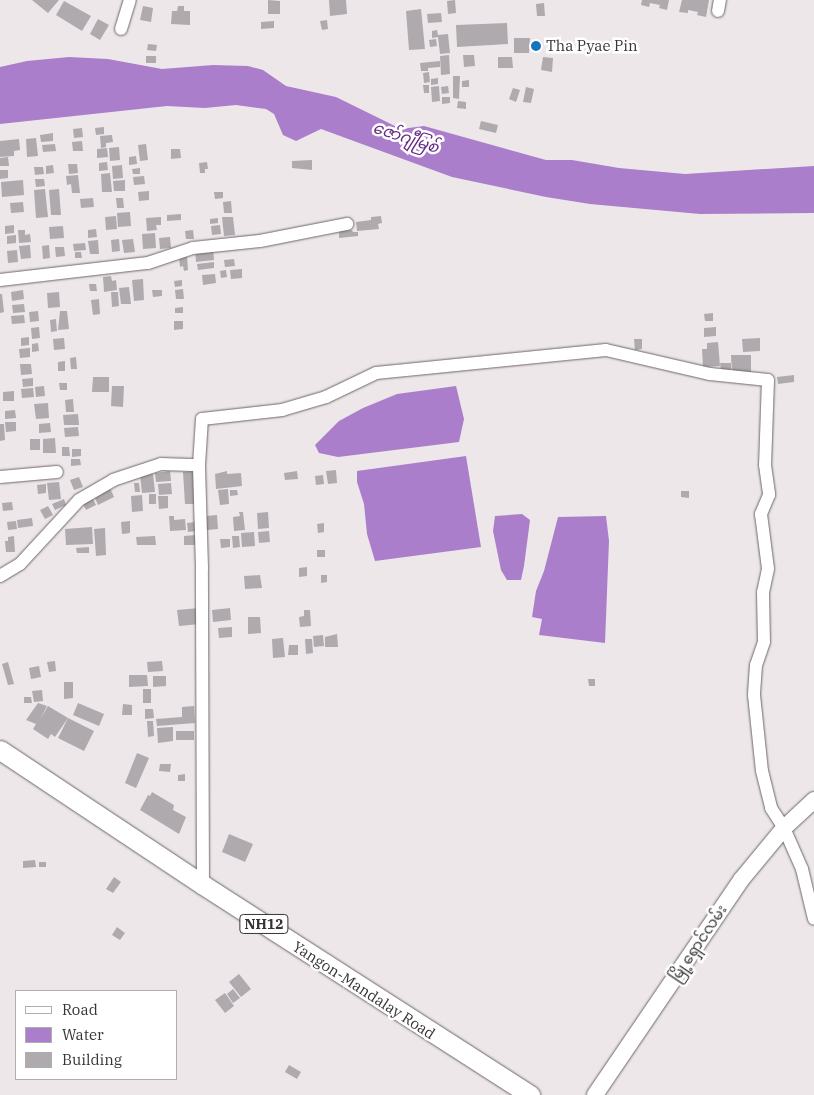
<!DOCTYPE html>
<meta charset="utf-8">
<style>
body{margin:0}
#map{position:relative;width:814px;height:1095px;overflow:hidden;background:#eee7ea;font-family:"IBM Plex Serif","Noto Sans Myanmar",serif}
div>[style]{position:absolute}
.water>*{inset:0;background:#aa7eca}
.building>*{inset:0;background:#aeaaae}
.roads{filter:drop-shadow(0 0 1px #6c6668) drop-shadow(0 0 1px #6c6668)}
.minor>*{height:12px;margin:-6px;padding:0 6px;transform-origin:6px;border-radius:6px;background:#fff}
.major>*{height:16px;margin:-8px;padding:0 8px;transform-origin:8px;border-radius:8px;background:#fff}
.highway>*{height:19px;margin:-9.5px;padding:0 9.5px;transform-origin:9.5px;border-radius:9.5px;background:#fff}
.dots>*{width:14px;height:14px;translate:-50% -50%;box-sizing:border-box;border:2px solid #fff;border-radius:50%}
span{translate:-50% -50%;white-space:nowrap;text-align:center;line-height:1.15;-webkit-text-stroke:5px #fff;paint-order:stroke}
.shield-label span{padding:1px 4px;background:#fff;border:1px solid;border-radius:4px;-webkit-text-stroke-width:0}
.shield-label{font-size:14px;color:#373435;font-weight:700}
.poi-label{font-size:15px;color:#373435}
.left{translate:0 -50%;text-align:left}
.street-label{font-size:15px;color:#373435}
.water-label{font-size:16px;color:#652c86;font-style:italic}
.legend{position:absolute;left:15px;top:990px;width:162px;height:90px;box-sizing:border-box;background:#fff;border:1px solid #afaeae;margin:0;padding:6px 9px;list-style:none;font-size:15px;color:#373435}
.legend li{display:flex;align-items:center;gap:10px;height:25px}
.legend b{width:25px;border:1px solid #afaeae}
</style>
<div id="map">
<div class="water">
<i style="clip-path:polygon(69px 57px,108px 59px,162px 69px,213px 65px,248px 66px,263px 70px,286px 86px,336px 97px,401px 129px,424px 126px,546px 160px,572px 160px,619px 168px,685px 174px,814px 166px,814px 213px,700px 214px,590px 204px,546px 197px,452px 177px,321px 129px,296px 141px,283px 135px,274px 114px,266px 109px,236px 105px,205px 108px,167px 106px,0 124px,0 67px,27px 61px)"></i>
<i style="clip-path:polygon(456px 386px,464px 419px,459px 442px,338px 457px,319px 453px,315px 445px,339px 421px,363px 408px,397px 394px)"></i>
<i style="clip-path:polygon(466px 456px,481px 547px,375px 561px,367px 534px,364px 504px,357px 482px,357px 471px)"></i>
<i style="clip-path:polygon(522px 514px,530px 520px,524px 566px,521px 580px,507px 580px,501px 570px,493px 531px,495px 516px)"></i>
<i style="clip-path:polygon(606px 516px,609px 541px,605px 643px,539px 635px,542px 619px,532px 617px,536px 591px,544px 571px,558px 517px)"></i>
</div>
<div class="building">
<i style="clip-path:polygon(32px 0,59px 0,48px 13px)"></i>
<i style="clip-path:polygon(268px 0,280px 1px,280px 14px,268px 14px)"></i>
<i style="clip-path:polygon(329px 0,346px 0,347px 14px,330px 16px)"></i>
<i style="clip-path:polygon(455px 0,456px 13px,448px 14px,447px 1px)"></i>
<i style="clip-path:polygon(642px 0,669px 0,667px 10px,659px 8px,660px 5px,650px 3px,649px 7px,641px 5px)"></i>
<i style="clip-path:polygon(682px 0,709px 0,706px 17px,697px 15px,698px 12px,688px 10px,688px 13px,679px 12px)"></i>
<i style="clip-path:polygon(64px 1px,91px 16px,82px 31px,56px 15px)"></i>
<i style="clip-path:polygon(544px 3px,545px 16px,537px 16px,536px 4px)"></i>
<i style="clip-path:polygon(143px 6px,153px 8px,151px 22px,140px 20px)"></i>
<i style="clip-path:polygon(178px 6px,184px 6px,184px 11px,190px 11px,190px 25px,171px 24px,172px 11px,177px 11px)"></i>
<i style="clip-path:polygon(421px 9px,425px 49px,409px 50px,406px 11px)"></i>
<i style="clip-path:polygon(441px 13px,442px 22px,428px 23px,427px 14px)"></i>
<i style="clip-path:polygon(98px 19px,109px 25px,100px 40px,90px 34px)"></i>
<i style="clip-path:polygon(327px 20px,328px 29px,322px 30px,320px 21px)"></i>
<i style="clip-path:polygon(274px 21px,274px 28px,261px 29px,261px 22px)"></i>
<i style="clip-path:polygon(507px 23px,508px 44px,457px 47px,456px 25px)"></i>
<i style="clip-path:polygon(437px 30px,438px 35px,448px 34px,450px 53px,440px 54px,438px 37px,432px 38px,432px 31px)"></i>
<i style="clip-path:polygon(514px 38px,530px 38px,529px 53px,514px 53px)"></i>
<i style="clip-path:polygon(436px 39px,437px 46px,430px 47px,429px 40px)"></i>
<i style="clip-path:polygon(148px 44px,157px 45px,156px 51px,147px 50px)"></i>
<i style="clip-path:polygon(449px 55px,450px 74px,441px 75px,440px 56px)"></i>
<i style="clip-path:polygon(463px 55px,474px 55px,475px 66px,464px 67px)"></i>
<i style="clip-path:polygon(146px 56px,156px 56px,156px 63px,146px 63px)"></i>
<i style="clip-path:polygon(498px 57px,512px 57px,513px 68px,498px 68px)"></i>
<i style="clip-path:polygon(543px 57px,553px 58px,552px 72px,541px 70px)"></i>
<i style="clip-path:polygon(440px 61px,440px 67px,428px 68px,428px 71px,421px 71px,420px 63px)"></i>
<i style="clip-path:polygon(429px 72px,430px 82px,424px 83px,423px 73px)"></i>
<i style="clip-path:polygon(453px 76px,460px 76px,459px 99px,453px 98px)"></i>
<i style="clip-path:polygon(438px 78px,438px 84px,431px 85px,431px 79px)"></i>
<i style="clip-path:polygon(469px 80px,469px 87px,462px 87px,462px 81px)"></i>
<i style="clip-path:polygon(423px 85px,429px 85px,429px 93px,424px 93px)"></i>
<i style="clip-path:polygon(439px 86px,440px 101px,432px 102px,431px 87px)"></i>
<i style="clip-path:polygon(448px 86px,449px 93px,442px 94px,441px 87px)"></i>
<i style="clip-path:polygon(526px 87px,534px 89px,531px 103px,523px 102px)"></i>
<i style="clip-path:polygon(513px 88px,520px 90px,516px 102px,509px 99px)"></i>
<i style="clip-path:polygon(442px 97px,450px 97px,450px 103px,442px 104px)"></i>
<i style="clip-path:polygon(458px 101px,466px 102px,466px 109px,457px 108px)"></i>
<i style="clip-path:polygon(481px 121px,498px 125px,496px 133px,479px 129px)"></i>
<i style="clip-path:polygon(104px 127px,104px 134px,96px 135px,95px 128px)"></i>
<i style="clip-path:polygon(82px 128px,83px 137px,74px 138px,73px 129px)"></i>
<i style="clip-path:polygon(53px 133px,53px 141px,41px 142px,40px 135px)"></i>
<i style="clip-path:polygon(112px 135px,113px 142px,106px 143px,106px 147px,101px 148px,100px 136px)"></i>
<i style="clip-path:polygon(36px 138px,38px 156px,27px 157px,26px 139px)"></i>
<i style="clip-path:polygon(19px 139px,20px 150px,14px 151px,14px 156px,0 157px,0 141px)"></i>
<i style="clip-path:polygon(82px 141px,83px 151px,73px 151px,72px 142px)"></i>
<i style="clip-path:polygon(55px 144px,56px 151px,43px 152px,42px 145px)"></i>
<i style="clip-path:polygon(146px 144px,148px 160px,140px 161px,138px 145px)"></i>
<i style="clip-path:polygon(119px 147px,120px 160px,110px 161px,109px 148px)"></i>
<i style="clip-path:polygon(107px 148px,108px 157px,97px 158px,97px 149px)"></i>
<i style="clip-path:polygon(171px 149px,180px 149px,181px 158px,171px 159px)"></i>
<i style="clip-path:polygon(136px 156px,137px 164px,129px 165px,129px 157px)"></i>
<i style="clip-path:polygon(8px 157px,9px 166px,0 166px,0 158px)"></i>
<i style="clip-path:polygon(312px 160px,312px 170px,292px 168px,292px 161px)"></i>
<i style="clip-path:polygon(107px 162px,108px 170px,99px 171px,99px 163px)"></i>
<i style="clip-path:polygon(207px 162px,208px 169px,205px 169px,205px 173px,200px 173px,199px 163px)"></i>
<i style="clip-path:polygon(68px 164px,77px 164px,78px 173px,69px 174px)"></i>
<i style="clip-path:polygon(53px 165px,54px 173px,46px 174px,46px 166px)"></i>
<i style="clip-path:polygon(122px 165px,123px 178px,113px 179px,112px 166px)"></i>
<i style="clip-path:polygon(34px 167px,43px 167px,44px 174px,35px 175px)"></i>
<i style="clip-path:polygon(140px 168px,140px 174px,133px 174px,132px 169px)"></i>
<i style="clip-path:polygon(0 170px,8px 170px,8px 178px,0 179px)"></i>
<i style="clip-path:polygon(110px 173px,112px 192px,102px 192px,101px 174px)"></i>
<i style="clip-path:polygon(78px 175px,80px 193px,72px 193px,71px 184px,67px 185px,66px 176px)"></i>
<i style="clip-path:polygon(144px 176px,145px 184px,134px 185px,133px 177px)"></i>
<i style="clip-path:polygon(35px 179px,44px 179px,45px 186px,36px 187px)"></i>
<i style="clip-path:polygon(23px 180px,24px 195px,2px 197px,1px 182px)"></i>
<i style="clip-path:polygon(125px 180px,125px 191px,114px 191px,113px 181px)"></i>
<i style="clip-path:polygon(45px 189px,48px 217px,36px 218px,34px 190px)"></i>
<i style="clip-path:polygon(59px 189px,61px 215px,51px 215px,49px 190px)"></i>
<i style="clip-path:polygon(149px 191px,149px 200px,139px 201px,138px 192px)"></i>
<i style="clip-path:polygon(214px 192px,223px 192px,223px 198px,215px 199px)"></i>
<i style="clip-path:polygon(93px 198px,94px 207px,81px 208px,80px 199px)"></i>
<i style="clip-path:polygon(116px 198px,123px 198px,124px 208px,117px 208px)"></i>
<i style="clip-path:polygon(231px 201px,232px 213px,224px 213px,223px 202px)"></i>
<i style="clip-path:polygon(23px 202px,24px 212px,11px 213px,10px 203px)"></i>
<i style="clip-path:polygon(130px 212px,131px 226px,118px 227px,117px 213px)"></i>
<i style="clip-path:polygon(181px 214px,181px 220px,167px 221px,167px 215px)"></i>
<i style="clip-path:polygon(116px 216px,117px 229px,106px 230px,105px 217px)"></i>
<i style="clip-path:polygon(381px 216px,382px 223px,378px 224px,379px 229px,357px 231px,356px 222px,371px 220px,371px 217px)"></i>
<i style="clip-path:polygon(161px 217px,161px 225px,156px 225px,157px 230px,147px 231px,146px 218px)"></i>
<i style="clip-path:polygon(222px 217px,233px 217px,235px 235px,224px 236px)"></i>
<i style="clip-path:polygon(218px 218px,218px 223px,210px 224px,210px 219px)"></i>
<i style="clip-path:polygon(14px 225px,14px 233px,5px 234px,5px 226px)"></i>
<i style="clip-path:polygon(220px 225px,221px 234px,212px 235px,211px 226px)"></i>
<i style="clip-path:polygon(63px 226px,64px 238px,50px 239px,49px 227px)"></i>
<i style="clip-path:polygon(96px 229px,97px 237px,88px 238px,88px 230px)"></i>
<i style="clip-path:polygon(18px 230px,25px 230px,25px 235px,30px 234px,31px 242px,19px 243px)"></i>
<i style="clip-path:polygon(193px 230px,194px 239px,186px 239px,185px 231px)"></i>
<i style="clip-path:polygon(352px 230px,353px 232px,358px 232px,358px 236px,339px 238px,339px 231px)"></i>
<i style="clip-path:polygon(155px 233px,156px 248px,143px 249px,142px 234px)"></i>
<i style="clip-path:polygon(16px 235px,16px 243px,7px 244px,7px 236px)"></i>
<i style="clip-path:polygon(170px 237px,171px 248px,160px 249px,159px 238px)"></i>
<i style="clip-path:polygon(119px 239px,120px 251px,112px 252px,111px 240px)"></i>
<i style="clip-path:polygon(133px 239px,135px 252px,124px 253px,122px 240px)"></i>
<i style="clip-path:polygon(98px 240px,99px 254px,90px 254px,88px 241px)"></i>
<i style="clip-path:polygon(85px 243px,86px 250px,74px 251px,73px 244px)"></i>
<i style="clip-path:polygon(30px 245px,31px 258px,21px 259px,19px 246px)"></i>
<i style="clip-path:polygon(49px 245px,50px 258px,43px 259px,42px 246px)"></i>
<i style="clip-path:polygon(55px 247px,64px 247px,65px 256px,56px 257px)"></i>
<i style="clip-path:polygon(213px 248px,214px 260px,196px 262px,195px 250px)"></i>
<i style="clip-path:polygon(17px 250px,18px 262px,8px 263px,7px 251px)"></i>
<i style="clip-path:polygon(75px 252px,81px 252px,82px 258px,75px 258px)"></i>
<i style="clip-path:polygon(187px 256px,188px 270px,184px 271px,183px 266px,180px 267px,179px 257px)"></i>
<i style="clip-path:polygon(234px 259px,235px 266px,225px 267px,224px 260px)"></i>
<i style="clip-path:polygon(214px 262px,214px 268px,198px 270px,197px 264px)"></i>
<i style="clip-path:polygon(242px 269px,242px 278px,231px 279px,230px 270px)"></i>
<i style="clip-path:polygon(226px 270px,227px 277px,221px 278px,220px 271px)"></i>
<i style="clip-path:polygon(215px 274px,216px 283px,203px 285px,202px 275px)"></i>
<i style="clip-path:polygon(111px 276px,112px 281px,116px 280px,117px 290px,104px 292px,103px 277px)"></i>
<i style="clip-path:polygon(143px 279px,144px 300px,134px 301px,132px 280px)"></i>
<i style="clip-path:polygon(182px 280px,182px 286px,175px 287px,174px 281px)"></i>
<i style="clip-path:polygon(89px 284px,96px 284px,97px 291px,90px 291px)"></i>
<i style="clip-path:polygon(129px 287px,131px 304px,121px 304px,119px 288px)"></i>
<i style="clip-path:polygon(183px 289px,184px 299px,176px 299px,175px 290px)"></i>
<i style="clip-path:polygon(23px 290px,24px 299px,12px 301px,11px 292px)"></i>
<i style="clip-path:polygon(152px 290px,162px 290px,162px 296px,153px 297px)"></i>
<i style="clip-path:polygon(59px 292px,60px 307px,48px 308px,47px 293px)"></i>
<i style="clip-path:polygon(111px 292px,118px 292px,119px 306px,112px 307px)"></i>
<i style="clip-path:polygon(0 294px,2px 294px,4px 312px,0 313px)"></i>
<i style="clip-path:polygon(99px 299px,100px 314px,93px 315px,91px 300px)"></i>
<i style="clip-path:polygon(24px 304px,25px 312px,13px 313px,12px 305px)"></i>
<i style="clip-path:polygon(183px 307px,183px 313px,175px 313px,175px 308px)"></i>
<i style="clip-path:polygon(38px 311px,39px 321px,30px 322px,29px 312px)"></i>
<i style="clip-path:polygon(60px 311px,67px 311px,69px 329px,58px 330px)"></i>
<i style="clip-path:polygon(713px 313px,713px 321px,705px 321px,704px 314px)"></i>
<i style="clip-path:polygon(24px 315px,25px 323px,12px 324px,11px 316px)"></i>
<i style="clip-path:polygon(56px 319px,57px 331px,51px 332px,50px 320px)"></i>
<i style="clip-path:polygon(174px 321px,183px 321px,183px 329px,174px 330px)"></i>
<i style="clip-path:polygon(39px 327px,40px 338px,32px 339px,31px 328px)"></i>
<i style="clip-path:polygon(716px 327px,716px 336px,704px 337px,704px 328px)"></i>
<i style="clip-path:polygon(29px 337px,29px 345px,21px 346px,21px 338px)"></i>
<i style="clip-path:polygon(64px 338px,65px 349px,54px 350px,53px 339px)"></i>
<i style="clip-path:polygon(760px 338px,760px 351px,743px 352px,742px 339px)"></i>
<i style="clip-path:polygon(634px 339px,642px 339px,642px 349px,635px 350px)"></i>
<i style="clip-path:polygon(718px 342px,720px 366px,703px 367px,702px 349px,707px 349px,707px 343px)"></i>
<i style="clip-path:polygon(38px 343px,39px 351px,32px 352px,32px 344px)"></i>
<i style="clip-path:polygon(30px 348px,30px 357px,20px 358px,19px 349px)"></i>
<i style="clip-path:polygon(731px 355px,751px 355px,751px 373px,732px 373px)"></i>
<i style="clip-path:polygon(76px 357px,77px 369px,71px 369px,70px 358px)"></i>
<i style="clip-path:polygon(65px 361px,65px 371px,58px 371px,58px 362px)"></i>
<i style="clip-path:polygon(720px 363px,731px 363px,731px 370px,721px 370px)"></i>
<i style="clip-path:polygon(20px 364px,31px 364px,32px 374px,21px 375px)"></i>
<i style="clip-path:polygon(794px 375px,794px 382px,778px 384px,777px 377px)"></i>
<i style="clip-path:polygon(93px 377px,109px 377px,109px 392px,92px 392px)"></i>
<i style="clip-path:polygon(33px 378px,33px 386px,23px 387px,22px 379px)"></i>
<i style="clip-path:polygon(59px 383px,67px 383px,67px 390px,60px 390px)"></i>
<i style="clip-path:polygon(44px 386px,45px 396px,36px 397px,35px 387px)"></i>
<i style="clip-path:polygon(112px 386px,124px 386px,123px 407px,111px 406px)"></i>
<i style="clip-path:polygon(33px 388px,34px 397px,22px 398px,21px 389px)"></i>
<i style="clip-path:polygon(14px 391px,14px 401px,3px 401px,3px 392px)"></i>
<i style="clip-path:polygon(73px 399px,74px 412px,66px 412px,65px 400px)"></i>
<i style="clip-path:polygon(48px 403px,49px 418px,36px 419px,34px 404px)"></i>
<i style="clip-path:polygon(15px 410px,16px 418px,5px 419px,5px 411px)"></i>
<i style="clip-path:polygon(78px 414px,79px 425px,64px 425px,63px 415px)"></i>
<i style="clip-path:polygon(5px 422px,16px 422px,16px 431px,6px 432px)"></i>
<i style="clip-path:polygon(50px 423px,51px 432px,39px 433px,39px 424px)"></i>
<i style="clip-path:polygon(0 424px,4px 424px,5px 440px,0 441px)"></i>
<i style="clip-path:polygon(78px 427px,79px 436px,65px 437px,64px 428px)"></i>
<i style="clip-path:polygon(55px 438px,56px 453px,43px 453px,43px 439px)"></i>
<i style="clip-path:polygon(30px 439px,40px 439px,40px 450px,30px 450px)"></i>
<i style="clip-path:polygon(62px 447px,69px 447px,70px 456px,62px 456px)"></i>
<i style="clip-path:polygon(72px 449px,81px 449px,81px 456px,72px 457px)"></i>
<i style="clip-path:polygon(71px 459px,80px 459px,81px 465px,71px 466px)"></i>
<i style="clip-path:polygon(336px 470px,337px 483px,328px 484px,326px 471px)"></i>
<i style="clip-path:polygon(170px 471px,171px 481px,156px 482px,155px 473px)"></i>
<i style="clip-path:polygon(195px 471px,197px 504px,185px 504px,183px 472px)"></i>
<i style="clip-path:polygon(227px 471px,227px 474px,241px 473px,242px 486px,216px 489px,215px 474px)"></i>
<i style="clip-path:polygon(297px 471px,298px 479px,285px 480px,284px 473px)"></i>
<i style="clip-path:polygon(153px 474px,155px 492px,142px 493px,140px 475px)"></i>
<i style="clip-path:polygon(323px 475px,324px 484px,316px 485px,315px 476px)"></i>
<i style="clip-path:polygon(79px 477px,83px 487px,74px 490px,70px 480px)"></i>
<i style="clip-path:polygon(59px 482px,61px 499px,49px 500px,47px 483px)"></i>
<i style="clip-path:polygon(134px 483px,139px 483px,140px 492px,135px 492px)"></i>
<i style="clip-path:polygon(171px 483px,172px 494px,159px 495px,158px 484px)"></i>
<i style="clip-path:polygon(46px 484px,46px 493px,38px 494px,37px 485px)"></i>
<i style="clip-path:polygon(110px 488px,114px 497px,98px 505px,94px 496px)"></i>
<i style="clip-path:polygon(228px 489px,229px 504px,220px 505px,218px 490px)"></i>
<i style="clip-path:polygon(230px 490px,237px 490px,238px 495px,230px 496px)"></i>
<i style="clip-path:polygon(681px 491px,689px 491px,689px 498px,681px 497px)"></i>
<i style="clip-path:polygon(149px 494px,156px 494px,156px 504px,149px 504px)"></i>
<i style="clip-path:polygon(142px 495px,143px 511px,132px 512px,131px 496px)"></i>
<i style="clip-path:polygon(158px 496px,168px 496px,168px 508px,159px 509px)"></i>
<i style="clip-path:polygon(92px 497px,96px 505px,86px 510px,82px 502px)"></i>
<i style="clip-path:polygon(64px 499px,66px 505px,55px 510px,52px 504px)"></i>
<i style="clip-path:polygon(12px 502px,13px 510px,3px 511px,2px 503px)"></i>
<i style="clip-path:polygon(48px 506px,53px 515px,45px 519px,40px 510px)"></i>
<i style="clip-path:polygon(239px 512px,243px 512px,245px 530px,234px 531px,233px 517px,240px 516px)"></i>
<i style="clip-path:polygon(268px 512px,269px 528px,258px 529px,257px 513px)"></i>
<i style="clip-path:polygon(217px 515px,218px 529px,207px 530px,206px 516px)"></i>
<i style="clip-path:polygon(169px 516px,174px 516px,174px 520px,185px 519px,186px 530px,170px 531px)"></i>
<i style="clip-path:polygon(32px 518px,33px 526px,18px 528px,17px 520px)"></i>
<i style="clip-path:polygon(16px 521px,17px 529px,8px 530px,7px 522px)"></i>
<i style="clip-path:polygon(130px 521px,130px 533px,122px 534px,121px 522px)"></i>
<i style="clip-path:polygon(196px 522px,196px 531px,188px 532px,187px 523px)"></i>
<i style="clip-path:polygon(324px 523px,324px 532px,318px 533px,317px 524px)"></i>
<i style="clip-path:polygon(92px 527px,93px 544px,66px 545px,65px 529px)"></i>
<i style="clip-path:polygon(105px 528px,106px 555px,96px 556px,94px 529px)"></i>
<i style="clip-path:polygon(269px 531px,270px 542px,259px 543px,258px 532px)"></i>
<i style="clip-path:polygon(254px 532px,255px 546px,242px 547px,241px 533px)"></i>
<i style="clip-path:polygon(196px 535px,197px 545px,184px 545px,184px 536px)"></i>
<i style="clip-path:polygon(14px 536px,15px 552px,6px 552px,5px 541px,8px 541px,8px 537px)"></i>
<i style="clip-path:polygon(155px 536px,156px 545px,137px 545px,136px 537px)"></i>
<i style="clip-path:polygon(232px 536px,239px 536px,240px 547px,233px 548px)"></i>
<i style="clip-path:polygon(220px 539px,230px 539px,230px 547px,221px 548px)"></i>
<i style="clip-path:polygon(89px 547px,89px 553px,77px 553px,76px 548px)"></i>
<i style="clip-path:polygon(317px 550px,325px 550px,325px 557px,317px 557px)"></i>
<i style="clip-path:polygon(307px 567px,307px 576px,299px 577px,299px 568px)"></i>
<i style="clip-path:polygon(260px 575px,262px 588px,245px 589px,244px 576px)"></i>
<i style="clip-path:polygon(321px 575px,327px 575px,327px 582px,321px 583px)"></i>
<i style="clip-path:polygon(199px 608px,200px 624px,179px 626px,177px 610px)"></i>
<i style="clip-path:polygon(230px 608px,231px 620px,213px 622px,212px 610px)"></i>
<i style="clip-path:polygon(304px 610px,310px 610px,311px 626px,300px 627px,299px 617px,304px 616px)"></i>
<i style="clip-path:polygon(248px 617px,260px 617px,261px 633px,248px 634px)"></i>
<i style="clip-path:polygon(232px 627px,232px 637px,219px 638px,218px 628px)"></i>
<i style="clip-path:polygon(337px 634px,338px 647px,325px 647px,325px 637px)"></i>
<i style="clip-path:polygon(323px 635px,324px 646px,314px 647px,313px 636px)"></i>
<i style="clip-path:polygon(283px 638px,285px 657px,273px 658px,272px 639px)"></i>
<i style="clip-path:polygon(305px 639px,312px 639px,313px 653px,306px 654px)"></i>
<i style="clip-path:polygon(289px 645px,298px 645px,298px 655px,288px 655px)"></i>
<i style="clip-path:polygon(55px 661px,56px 671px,49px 672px,47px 662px)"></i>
<i style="clip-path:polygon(162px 661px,163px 671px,148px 672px,147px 662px)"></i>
<i style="clip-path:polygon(8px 662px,14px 684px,8px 685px,2px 664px)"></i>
<i style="clip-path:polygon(39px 666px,41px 677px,31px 679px,29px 668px)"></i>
<i style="clip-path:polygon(129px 675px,147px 675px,148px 686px,129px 687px)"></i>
<i style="clip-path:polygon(153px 676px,166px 676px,166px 686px,153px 687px)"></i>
<i style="clip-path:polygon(588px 679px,595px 679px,595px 686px,589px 686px)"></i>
<i style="clip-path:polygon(64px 682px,73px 682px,73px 698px,64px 699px)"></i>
<i style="clip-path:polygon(143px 689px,151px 689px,151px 703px,143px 703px)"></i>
<i style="clip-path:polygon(42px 690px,43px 701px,34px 702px,32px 691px)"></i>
<i style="clip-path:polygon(24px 697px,31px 697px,32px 703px,24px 703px)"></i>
<i style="clip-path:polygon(38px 703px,47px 706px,40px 719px,48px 706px,68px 718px,55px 737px,51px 734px,48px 739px,33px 729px,36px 724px,26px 720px)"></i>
<i style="clip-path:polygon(78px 703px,104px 714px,99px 726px,73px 715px)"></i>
<i style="clip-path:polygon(123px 704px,132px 705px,132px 715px,122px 715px)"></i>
<i style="clip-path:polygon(194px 706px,195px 723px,157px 726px,156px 719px,182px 717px,182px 707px)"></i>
<i style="clip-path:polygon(145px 709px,153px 709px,154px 718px,145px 719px)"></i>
<i style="clip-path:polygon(68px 718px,94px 731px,84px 751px,58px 738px)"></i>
<i style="clip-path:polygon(147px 721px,153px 721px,154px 736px,148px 737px)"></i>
<i style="clip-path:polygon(173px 727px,173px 741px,158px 743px,157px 728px)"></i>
<i style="clip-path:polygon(176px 731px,194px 731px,194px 740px,176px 740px)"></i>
<i style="clip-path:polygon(137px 753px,149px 758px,136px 788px,125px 783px)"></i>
<i style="clip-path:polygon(160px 764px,171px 764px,170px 772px,159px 771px)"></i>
<i style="clip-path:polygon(185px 774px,185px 781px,178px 781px,178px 775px)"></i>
<i style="clip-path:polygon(152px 792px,174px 805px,173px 810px,186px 817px,179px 834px,140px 810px,148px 795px,150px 796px)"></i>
<i style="clip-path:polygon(229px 834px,253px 844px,245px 862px,222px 852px)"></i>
<i style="clip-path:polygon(35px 860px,36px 867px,23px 868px,23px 861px)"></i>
<i style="clip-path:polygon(39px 862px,46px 862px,46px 867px,39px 867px)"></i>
<i style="clip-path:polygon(114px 877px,121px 882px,113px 893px,106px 889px)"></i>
<i style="clip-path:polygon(117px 927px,125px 933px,120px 940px,112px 935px)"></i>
<i style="clip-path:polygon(239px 974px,251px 989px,241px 997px,229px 982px)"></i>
<i style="clip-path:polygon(233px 989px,240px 998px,233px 1003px,227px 994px)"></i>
<i style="clip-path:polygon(225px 993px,234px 1006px,225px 1013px,215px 1000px)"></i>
<i style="clip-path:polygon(289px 1065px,301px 1072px,297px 1079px,285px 1072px)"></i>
</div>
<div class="roads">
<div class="minor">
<i style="left:718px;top:11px;width:11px;rotate:-80deg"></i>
<i style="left:121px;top:29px;width:30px;rotate:-73deg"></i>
<i style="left:0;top:280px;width:149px;rotate:-6.6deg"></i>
<i style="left:148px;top:263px;width:47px;rotate:-18.4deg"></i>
<i style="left:193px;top:248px;width:67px;rotate:-6deg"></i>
<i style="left:260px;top:241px;width:89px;rotate:-11.1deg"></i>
<i style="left:0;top:477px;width:57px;rotate:-5deg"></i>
<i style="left:0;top:576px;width:23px;rotate:-31deg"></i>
<i style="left:20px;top:564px;width:87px;rotate:-47.3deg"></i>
<i style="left:79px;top:500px;width:39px;rotate:-30deg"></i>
<i style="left:113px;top:480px;width:51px;rotate:-18.4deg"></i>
<i style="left:161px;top:464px;width:38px;rotate:2deg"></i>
<i style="left:203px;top:885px;width:317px;rotate:-90.2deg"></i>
<i style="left:202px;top:568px;width:103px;rotate:-91.7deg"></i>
<i style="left:199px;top:465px;width:46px;rotate:-86.3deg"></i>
<i style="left:202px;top:419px;width:81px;rotate:-6.4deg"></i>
<i style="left:282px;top:410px;width:46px;rotate:-16.5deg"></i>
<i style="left:326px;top:397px;width:55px;rotate:-25.6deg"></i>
<i style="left:376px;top:373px;width:231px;rotate:-5.7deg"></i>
<i style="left:606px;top:350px;width:107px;rotate:13deg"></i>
<i style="left:710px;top:374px;width:58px;rotate:5.9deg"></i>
<i style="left:768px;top:380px;width:85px;rotate:92deg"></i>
<i style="left:765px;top:465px;width:30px;rotate:82deg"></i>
<i style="left:769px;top:495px;width:21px;rotate:113deg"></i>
<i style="left:761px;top:514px;width:55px;rotate:82.7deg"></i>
<i style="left:768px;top:569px;width:24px;rotate:102deg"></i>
<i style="left:763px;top:592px;width:50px;rotate:88.9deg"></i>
<i style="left:764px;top:642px;width:24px;rotate:109deg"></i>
<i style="left:756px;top:665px;width:30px;rotate:94deg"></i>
<i style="left:754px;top:695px;width:76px;rotate:84deg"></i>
<i style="left:762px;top:771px;width:38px;rotate:76deg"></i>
<i style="left:771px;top:808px;width:24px;rotate:57deg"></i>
<i style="left:784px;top:828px;width:45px;rotate:66.3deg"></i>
<i style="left:802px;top:869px;width:51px;rotate:76.5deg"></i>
</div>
<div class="major">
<i style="left:595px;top:1095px;width:260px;rotate:-55.8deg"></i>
<i style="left:741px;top:880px;width:67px;rotate:-50.4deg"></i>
<i style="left:784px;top:828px;width:41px;rotate:-43deg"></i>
</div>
<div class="highway">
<i style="left:0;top:750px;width:244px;rotate:33.6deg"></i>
<i style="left:203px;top:885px;width:389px;rotate:32.7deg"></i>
</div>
</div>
<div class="dots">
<i style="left:536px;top:46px;background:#1474c0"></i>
</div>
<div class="shield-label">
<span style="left:264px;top:924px">NH12</span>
</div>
<div class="poi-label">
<span class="left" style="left:546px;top:46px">Tha Pyae Pin</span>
</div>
<div class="street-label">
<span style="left:698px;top:943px;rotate:-56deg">မြို့ရှောင်လမ်း</span>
<span style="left:364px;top:990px;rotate:33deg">Yangon-Mandalay Road</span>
</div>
<div class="water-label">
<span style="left:406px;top:137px;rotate:18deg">ဇော်ဂျီမြစ်</span>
</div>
<ul class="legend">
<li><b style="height:6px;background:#fff"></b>Road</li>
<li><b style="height:14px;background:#aa7eca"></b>Water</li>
<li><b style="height:14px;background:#aeaaae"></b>Building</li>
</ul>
</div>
